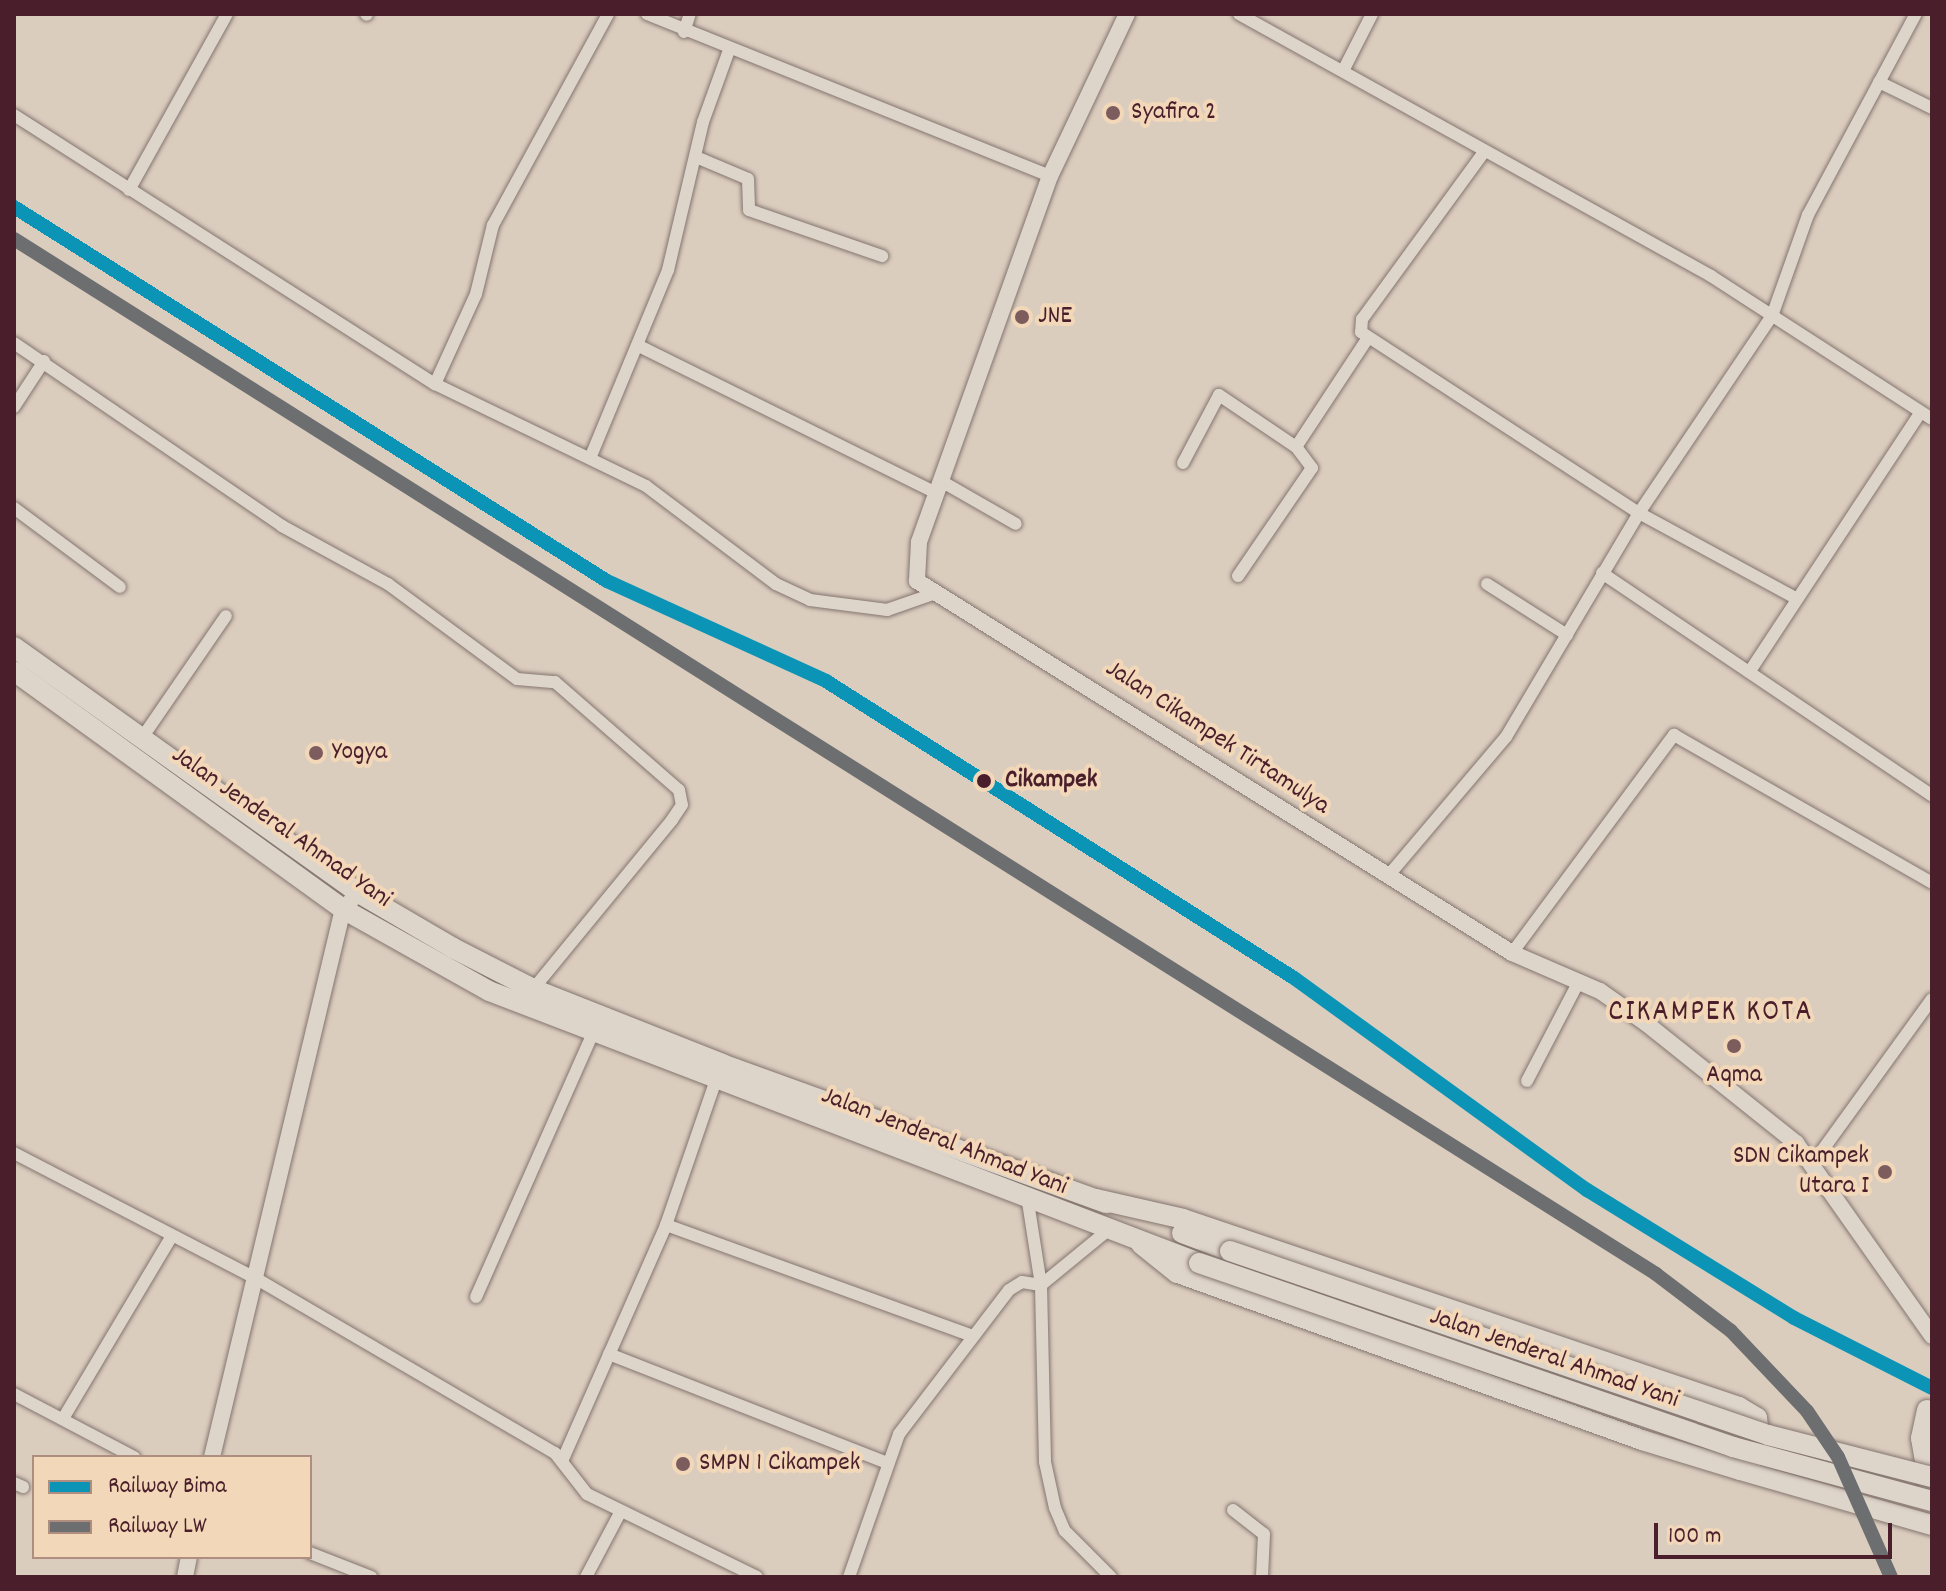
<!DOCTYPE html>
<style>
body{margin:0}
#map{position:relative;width:1946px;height:1591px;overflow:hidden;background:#dbcdbe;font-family:Dekko,sans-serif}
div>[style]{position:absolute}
.roads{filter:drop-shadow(0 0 2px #847570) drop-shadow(0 0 2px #847570)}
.minor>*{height:12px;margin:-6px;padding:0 6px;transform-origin:6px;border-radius:6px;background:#ded5ca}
.tertiary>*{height:16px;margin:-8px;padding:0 8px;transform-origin:8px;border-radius:8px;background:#ded5ca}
.trunk>*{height:20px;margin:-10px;padding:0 10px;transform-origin:10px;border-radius:10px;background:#ded5ca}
.bridges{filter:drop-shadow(0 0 2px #847570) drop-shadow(0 0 2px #847570)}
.trunk-bridge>*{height:20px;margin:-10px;padding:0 10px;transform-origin:10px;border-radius:10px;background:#ded5ca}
.rail-1>*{height:14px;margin:-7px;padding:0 7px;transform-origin:7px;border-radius:7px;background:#0b94b6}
.rail-2>*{height:14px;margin:-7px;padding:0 7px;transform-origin:7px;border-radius:7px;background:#6d6e70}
.dots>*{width:22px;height:22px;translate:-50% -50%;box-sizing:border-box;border:4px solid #f2d8b9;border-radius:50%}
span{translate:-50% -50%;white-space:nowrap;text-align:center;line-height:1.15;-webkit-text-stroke:8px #f2d8b9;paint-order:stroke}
.poi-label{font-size:26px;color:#4a1f2b}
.left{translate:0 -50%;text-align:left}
.right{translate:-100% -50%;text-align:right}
.street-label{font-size:26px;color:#4a1f2b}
.stop-label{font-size:26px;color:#4a1f2b;font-weight:700}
.quarter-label{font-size:30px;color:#4a1f2b;letter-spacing:2px}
.frame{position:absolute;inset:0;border:16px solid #4a1f2b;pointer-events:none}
.legend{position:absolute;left:32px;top:1455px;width:280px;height:104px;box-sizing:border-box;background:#f2d8b9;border:2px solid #af8e80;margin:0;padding:10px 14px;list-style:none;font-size:24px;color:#4a1f2b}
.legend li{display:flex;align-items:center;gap:16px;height:40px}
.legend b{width:40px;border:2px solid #af8e80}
.scale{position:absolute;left:1654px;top:1523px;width:238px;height:36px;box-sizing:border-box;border:4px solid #4a1f2b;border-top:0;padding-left:10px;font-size:24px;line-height:28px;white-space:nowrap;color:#4a1f2b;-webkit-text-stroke:6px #f2d8b9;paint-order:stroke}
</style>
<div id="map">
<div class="roads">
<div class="minor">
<i style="left:366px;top:14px;width:1px;rotate:45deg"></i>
<i style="left:647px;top:14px;width:434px;rotate:21.9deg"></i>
<i style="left:1239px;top:14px;width:540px;rotate:29.03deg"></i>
<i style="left:1711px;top:276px;width:263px;rotate:32.9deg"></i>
<i style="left:684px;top:32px;width:19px;rotate:-72deg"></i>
<i style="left:1343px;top:71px;width:64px;rotate:-63deg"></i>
<i style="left:1879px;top:82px;width:59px;rotate:26.1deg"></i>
<i style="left:14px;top:115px;width:500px;rotate:32.6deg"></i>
<i style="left:435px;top:384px;width:234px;rotate:25.8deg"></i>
<i style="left:646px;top:486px;width:163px;rotate:37deg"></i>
<i style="left:776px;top:584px;width:38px;rotate:25deg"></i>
<i style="left:810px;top:600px;width:78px;rotate:7.4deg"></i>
<i style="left:887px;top:610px;width:49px;rotate:-19.2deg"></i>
<i style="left:1484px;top:152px;width:207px;rotate:126.1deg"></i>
<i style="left:1362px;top:319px;width:13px;rotate:94deg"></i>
<i style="left:1361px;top:332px;width:332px;rotate:33.1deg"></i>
<i style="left:1639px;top:513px;width:176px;rotate:28.5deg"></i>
<i style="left:696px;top:157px;width:56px;rotate:22.9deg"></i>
<i style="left:748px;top:179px;width:31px;rotate:88deg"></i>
<i style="left:749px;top:210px;width:141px;rotate:19.1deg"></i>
<i style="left:129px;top:190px;width:201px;rotate:-60.9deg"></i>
<i style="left:14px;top:343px;width:325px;rotate:34.3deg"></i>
<i style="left:282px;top:526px;width:121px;rotate:28.7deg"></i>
<i style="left:388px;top:584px;width:160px;rotate:36.4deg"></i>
<i style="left:517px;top:679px;width:38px;rotate:5deg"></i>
<i style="left:555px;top:682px;width:164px;rotate:41.1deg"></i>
<i style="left:679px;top:790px;width:15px;rotate:79deg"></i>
<i style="left:682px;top:805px;width:18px;rotate:124deg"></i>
<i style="left:672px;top:820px;width:219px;rotate:129.4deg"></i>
<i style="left:641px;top:347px;width:329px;rotate:26.3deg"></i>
<i style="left:435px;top:384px;width:99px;rotate:-65.5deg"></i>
<i style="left:476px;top:294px;width:71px;rotate:-76.2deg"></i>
<i style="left:493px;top:225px;width:240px;rotate:-61.4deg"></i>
<i style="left:14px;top:407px;width:55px;rotate:-56.9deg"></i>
<i style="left:591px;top:456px;width:201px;rotate:-67.5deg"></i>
<i style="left:668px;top:270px;width:152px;rotate:-76.7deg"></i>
<i style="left:703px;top:122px;width:77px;rotate:-70.1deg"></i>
<i style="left:1183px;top:463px;width:77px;rotate:-62.1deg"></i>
<i style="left:1219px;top:395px;width:93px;rotate:34deg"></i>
<i style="left:1296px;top:447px;width:131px;rotate:-56.6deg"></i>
<i style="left:941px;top:481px;width:86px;rotate:29.8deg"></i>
<i style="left:14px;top:508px;width:132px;rotate:36.7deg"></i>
<i style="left:1602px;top:573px;width:398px;rotate:34deg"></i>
<i style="left:1238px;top:576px;width:131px;rotate:-55.6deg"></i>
<i style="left:1312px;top:468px;width:26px;rotate:-127deg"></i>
<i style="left:1487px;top:584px;width:95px;rotate:32.5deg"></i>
<i style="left:1750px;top:671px;width:310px;rotate:-56.6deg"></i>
<i style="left:142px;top:738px;width:148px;rotate:-55.5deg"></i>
<i style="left:1388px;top:876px;width:182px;rotate:-49.7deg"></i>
<i style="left:1506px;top:737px;width:261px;rotate:-59.3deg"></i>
<i style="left:1639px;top:513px;width:238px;rotate:-56deg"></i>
<i style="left:1772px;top:316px;width:107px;rotate:-70.4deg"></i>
<i style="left:1808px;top:215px;width:228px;rotate:-61.8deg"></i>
<i style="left:1512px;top:953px;width:272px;rotate:-53.4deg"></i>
<i style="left:1674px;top:735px;width:297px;rotate:29.8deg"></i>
<i style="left:1527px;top:1081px;width:113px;rotate:-62.5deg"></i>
<i style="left:14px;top:1153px;width:274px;rotate:27.4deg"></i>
<i style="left:257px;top:1279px;width:345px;rotate:30.3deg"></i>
<i style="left:555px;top:1453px;width:52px;rotate:52deg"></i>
<i style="left:587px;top:1494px;width:189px;rotate:26deg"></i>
<i style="left:1811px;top:1166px;width:206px;rotate:-54.1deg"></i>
<i style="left:1028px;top:1202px;width:84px;rotate:81.1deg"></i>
<i style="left:1041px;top:1285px;width:177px;rotate:88.7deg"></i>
<i style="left:1045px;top:1462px;width:47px;rotate:77.7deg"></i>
<i style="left:1055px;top:1508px;width:25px;rotate:67deg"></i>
<i style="left:1065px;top:1531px;width:65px;rotate:45deg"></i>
<i style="left:666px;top:1225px;width:326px;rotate:19.9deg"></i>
<i style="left:476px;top:1297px;width:287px;rotate:-66.1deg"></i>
<i style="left:609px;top:1354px;width:296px;rotate:21.4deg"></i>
<i style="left:14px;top:1394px;width:136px;rotate:27.7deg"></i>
<i style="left:64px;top:1417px;width:207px;rotate:-59.2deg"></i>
<i style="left:563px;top:1459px;width:256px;rotate:-66.2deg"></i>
<i style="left:666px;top:1225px;width:150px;rotate:-71deg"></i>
<i style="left:14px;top:1483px;width:10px;rotate:24deg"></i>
<i style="left:1233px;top:1510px;width:39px;rotate:38deg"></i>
<i style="left:1264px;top:1534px;width:43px;rotate:92.7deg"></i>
<i style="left:310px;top:1553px;width:66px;rotate:21.5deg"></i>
<i style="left:586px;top:1577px;width:75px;rotate:-62.1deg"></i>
<i style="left:849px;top:1577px;width:151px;rotate:-70.7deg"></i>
<i style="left:899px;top:1434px;width:181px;rotate:-52.6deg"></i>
<i style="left:1009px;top:1290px;width:15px;rotate:-32deg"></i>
<i style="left:1022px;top:1282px;width:19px;rotate:9deg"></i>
<i style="left:1041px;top:1285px;width:85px;rotate:-39.3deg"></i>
</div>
<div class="tertiary">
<i style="left:1127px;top:14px;width:179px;rotate:115.4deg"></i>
<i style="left:1050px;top:176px;width:389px;rotate:109.7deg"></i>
<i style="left:919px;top:542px;width:39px;rotate:93deg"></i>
<i style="left:917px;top:581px;width:702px;rotate:32.01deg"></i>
<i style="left:1512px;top:953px;width:96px;rotate:23.4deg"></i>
<i style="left:1600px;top:991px;width:57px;rotate:35.1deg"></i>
<i style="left:1647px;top:1024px;width:191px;rotate:38.6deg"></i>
<i style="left:1796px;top:1143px;width:236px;rotate:54.8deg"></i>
<i style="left:212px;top:1457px;width:563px;rotate:-76.56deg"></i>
<i style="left:343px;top:909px;width:11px;rotate:-45deg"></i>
<i style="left:185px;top:1577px;width:20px;rotate:-79deg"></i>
</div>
<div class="trunk">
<i style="left:14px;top:647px;width:424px;rotate:35.5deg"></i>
<i style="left:359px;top:893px;width:109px;rotate:30.3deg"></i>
<i style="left:453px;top:948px;width:90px;rotate:27.1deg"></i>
<i style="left:533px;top:989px;width:203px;rotate:21.6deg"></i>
<i style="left:722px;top:1064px;width:409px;rotate:19.9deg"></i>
<i style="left:14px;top:671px;width:406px;rotate:35.9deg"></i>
<i style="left:343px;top:909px;width:167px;rotate:29.3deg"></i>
<i style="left:489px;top:991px;width:760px;rotate:20.96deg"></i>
<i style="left:1096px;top:1199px;width:89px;rotate:12.9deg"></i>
<i style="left:1183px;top:1219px;width:587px;rotate:18.68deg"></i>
<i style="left:1739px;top:1407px;width:21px;rotate:31deg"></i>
<i style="left:1757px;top:1418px;width:33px;rotate:83deg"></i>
<i style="left:1761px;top:1451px;width:28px;rotate:138deg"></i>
<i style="left:1740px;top:1470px;width:102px;rotate:-163deg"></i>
<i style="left:1642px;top:1440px;width:494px;rotate:-160.2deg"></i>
<i style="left:1177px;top:1273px;width:46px;rotate:-141.1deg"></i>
<i style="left:1182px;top:1233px;width:51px;rotate:20.6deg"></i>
<i style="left:1927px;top:1410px;width:29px;rotate:102deg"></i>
<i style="left:1921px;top:1438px;width:53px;rotate:80.2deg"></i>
<i style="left:1740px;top:1470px;width:200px;rotate:16deg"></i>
</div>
</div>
<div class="bridges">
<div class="trunk-bridge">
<i style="left:1230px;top:1251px;width:569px;rotate:18.88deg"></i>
<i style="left:1768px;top:1435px;width:169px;rotate:14.4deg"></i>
<i style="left:1199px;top:1263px;width:565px;rotate:19.01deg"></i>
<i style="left:1733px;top:1447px;width:206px;rotate:15.2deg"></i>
</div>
</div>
<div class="rail-1">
<i style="left:14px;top:207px;width:701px;rotate:32.24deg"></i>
<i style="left:607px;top:581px;width:241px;rotate:24.5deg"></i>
<i style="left:826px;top:681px;width:554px;rotate:32.4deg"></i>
<i style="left:1294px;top:978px;width:362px;rotate:35.9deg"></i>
<i style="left:1587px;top:1190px;width:243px;rotate:31.7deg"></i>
<i style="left:1794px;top:1318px;width:155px;rotate:26.9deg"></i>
</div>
<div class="rail-2">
<i style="left:14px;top:239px;width:1941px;rotate:32.22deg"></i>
<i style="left:1656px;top:1274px;width:94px;rotate:37.2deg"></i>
<i style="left:1731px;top:1331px;width:110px;rotate:46.5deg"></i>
<i style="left:1807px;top:1411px;width:55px;rotate:56deg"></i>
<i style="left:1838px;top:1457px;width:131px;rotate:66.2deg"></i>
</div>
<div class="dots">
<i style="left:1113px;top:113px;background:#7d5c5e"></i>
<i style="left:1022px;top:317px;background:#7d5c5e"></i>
<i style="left:316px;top:753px;background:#7d5c5e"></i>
<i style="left:984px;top:781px;background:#4a1f2b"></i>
<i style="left:1734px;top:1046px;background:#7d5c5e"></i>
<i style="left:1885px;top:1172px;background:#7d5c5e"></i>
<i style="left:683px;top:1464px;background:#7d5c5e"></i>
</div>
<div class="poi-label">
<span class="left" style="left:1131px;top:113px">Syafira 2</span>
<span class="left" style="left:1038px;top:317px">JNE</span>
<span class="left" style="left:332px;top:753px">Yogya</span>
<span style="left:1734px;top:1076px">Aqma</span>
<span class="right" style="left:1869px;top:1172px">SDN Cikampek<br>Utara I</span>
<span class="left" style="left:699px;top:1464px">SMPN 1 Cikampek</span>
</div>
<div class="street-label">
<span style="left:1217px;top:738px;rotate:33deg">Jalan Cikampek Tirtamulya</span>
<span style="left:281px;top:828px;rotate:35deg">Jalan Jenderal Ahmad Yani</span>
<span style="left:944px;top:1142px;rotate:21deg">Jalan Jenderal Ahmad Yani</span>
<span style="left:1554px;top:1359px;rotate:19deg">Jalan Jenderal Ahmad Yani</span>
</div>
<div class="stop-label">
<span class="left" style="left:1005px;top:781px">Cikampek</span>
</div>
<div class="quarter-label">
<span style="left:1711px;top:1014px">CIKAMPEK KOTA</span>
</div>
<div class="frame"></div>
<ul class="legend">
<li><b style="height:10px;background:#0b94b6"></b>Railway Bima</li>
<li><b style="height:10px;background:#6d6e70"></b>Railway LW</li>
</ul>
<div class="scale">100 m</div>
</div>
